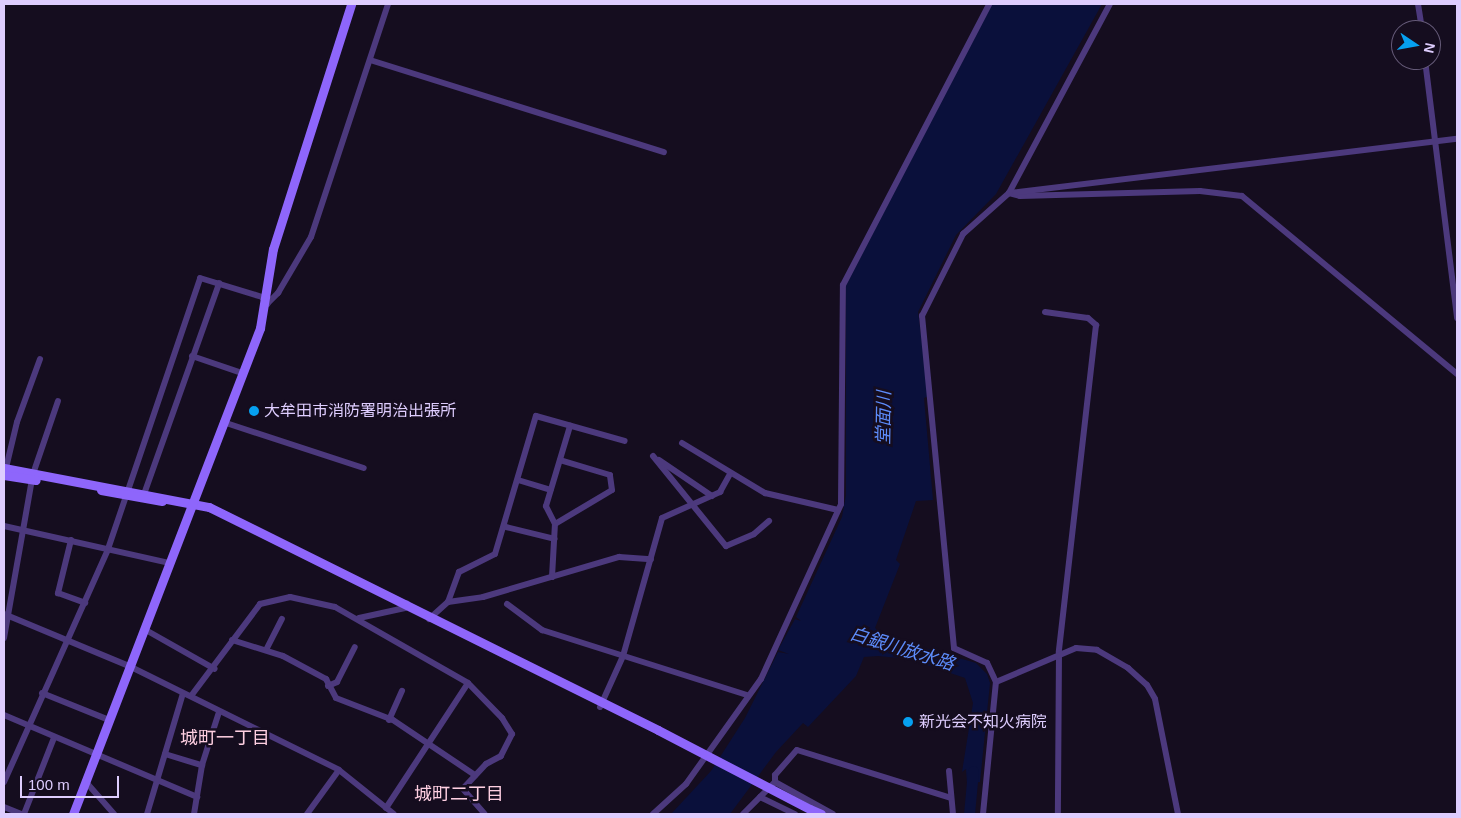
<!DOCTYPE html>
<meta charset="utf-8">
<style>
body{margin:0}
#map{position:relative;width:1461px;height:818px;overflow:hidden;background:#150d1f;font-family:Helvetica,"Noto Sans JP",sans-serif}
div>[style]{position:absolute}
.water>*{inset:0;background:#0a103b}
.river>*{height:11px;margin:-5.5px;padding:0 5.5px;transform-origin:5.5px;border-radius:5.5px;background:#0a103b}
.street>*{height:6px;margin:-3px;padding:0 3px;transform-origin:3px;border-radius:3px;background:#4c397d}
.secondary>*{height:9px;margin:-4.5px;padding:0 4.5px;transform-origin:4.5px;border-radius:4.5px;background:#8e66fb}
.secondary-bridge>*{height:9px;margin:-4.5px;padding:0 4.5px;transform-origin:4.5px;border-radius:4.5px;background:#8e66fb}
.dots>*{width:14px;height:14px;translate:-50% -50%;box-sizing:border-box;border:2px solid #150d1f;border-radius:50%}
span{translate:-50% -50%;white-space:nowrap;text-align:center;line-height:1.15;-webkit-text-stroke:5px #150d1f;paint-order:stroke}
.poi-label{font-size:16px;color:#decdfe}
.left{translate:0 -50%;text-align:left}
.water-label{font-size:18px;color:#5d8cfb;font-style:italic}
.neighbourhood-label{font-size:18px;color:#fecfe1}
.frame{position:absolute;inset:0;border:5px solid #decdfe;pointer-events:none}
.north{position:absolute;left:1391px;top:20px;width:50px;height:50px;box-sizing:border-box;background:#150d1f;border:1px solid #655a78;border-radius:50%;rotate:102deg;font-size:14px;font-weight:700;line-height:20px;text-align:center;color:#decdfe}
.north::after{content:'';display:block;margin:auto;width:18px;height:22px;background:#06a0f0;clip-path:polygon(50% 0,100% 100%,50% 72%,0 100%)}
.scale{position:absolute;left:20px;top:776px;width:99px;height:22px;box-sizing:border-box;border:2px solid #decdfe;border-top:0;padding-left:6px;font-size:15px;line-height:18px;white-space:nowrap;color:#decdfe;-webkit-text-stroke:4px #150d1f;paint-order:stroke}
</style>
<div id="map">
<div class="water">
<i style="clip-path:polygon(992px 4px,1102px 4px,996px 194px,956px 235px,918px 312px,929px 396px,924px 398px,933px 500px,916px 501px,896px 560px,900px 564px,875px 628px,887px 637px,976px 663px,987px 674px,990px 683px,980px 782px,967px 784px,966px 769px,962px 772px,973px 703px,965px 678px,909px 659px,878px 656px,864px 657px,856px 676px,808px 727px,803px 723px,776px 752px,730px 814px,671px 814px,711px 771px,745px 718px,778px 652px,789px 654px,778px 650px,795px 619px,801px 621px,796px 617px,842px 517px,846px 495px,846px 285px)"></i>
</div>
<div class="river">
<i style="left:969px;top:814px;width:43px;rotate:-84.7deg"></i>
</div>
<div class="street">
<i style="left:1418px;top:4px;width:26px;rotate:81deg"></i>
<i style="left:370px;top:60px;width:308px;rotate:17.4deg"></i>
<i style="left:1425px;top:60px;width:260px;rotate:82.9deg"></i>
<i style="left:1009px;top:193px;width:11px;rotate:15deg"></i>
<i style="left:1020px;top:196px;width:180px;rotate:-1.6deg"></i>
<i style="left:1200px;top:191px;width:42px;rotate:6.8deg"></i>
<i style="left:1242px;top:196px;width:279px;rotate:39.6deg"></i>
<i style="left:1009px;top:193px;width:451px;rotate:-6.9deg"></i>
<i style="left:1045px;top:312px;width:43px;rotate:7.9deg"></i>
<i style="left:1088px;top:318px;width:11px;rotate:41deg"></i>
<i style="left:1096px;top:325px;width:329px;rotate:96.5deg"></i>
<i style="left:1059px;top:652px;width:162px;rotate:90.4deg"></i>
<i style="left:192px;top:356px;width:53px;rotate:18.8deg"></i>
<i style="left:223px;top:422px;width:148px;rotate:18.1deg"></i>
<i style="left:682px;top:443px;width:97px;rotate:31.1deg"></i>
<i style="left:765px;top:493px;width:75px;rotate:13.1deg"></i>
<i style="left:653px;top:456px;width:116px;rotate:51deg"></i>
<i style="left:726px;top:546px;width:30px;rotate:-23deg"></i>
<i style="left:754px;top:534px;width:20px;rotate:-41deg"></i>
<i style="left:659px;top:460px;width:64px;rotate:34.2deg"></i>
<i style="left:5px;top:472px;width:51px;rotate:-76.5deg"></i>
<i style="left:17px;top:422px;width:67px;rotate:-69.9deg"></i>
<i style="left:518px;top:480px;width:34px;rotate:17deg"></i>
<i style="left:143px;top:497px;width:227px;rotate:-70.4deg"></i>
<i style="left:555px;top:524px;width:66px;rotate:-30.8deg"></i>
<i style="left:612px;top:490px;width:15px;rotate:-98deg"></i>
<i style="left:610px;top:475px;width:52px;rotate:-163.3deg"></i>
<i style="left:4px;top:526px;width:170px;rotate:12.6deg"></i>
<i style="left:506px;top:527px;width:50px;rotate:13.8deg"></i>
<i style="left:71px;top:540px;width:55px;rotate:103.8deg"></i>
<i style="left:58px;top:593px;width:29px;rotate:20deg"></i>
<i style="left:552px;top:577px;width:53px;rotate:-86.8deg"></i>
<i style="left:555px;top:524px;width:20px;rotate:-117deg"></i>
<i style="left:546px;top:506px;width:84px;rotate:-73.3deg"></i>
<i style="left:448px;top:602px;width:32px;rotate:-70deg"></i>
<i style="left:459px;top:572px;width:40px;rotate:-26.6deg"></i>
<i style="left:495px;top:554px;width:144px;rotate:-73.5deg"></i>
<i style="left:536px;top:416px;width:92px;rotate:15.7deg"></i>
<i style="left:507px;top:604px;width:44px;rotate:36.6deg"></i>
<i style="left:542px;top:630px;width:215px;rotate:17.6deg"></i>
<i style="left:4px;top:614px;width:135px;rotate:22.6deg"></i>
<i style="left:129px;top:666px;width:234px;rotate:26.3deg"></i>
<i style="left:339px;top:770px;width:70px;rotate:38.7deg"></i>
<i style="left:359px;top:618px;width:47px;rotate:-12.3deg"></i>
<i style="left:405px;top:608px;width:5px;rotate:-68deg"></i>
<i style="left:429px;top:619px;width:25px;rotate:-42deg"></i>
<i style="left:448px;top:602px;width:35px;rotate:-8deg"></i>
<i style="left:483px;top:597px;width:142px;rotate:-16.4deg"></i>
<i style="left:619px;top:557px;width:32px;rotate:4deg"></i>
<i style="left:144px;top:629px;width:81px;rotate:29.4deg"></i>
<i style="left:4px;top:638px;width:167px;rotate:-80deg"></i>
<i style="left:33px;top:474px;width:77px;rotate:-71.1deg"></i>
<i style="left:232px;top:640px;width:53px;rotate:17.4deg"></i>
<i style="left:283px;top:656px;width:49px;rotate:28.1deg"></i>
<i style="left:326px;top:679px;width:21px;rotate:62deg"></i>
<i style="left:336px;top:698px;width:61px;rotate:21.1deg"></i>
<i style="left:393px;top:720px;width:99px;rotate:33.9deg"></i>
<i style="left:266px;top:650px;width:35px;rotate:-63deg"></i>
<i style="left:996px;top:682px;width:87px;rotate:-23deg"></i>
<i style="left:1076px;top:648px;width:21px;rotate:5deg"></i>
<i style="left:1097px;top:650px;width:36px;rotate:30deg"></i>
<i style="left:1128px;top:668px;width:25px;rotate:42deg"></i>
<i style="left:1147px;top:685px;width:16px;rotate:60deg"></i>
<i style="left:1155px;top:699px;width:117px;rotate:78.7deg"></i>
<i style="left:328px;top:686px;width:10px;rotate:-24deg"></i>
<i style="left:337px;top:682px;width:39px;rotate:-63deg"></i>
<i style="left:42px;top:693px;width:72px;rotate:21.9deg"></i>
<i style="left:191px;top:696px;width:115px;rotate:-53.1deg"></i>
<i style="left:260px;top:604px;width:31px;rotate:-13deg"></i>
<i style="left:290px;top:597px;width:46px;rotate:12.5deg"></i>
<i style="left:335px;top:607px;width:153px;rotate:29.7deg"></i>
<i style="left:468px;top:683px;width:49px;rotate:45.8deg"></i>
<i style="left:502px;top:718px;width:19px;rotate:58deg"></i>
<i style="left:512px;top:734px;width:25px;rotate:117deg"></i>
<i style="left:501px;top:756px;width:17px;rotate:152deg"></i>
<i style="left:486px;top:764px;width:34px;rotate:133deg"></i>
<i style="left:463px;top:789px;width:33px;rotate:49deg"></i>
<i style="left:600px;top:707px;width:56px;rotate:-65.7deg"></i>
<i style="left:623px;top:656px;width:143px;rotate:-74.2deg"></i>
<i style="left:662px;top:518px;width:64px;rotate:-24.1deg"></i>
<i style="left:720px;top:492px;width:21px;rotate:-61deg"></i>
<i style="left:4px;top:715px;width:210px;rotate:23deg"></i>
<i style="left:389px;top:720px;width:32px;rotate:-66deg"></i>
<i style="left:165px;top:754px;width:39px;rotate:17deg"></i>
<i style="left:949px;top:771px;width:43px;rotate:84.7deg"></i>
<i style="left:85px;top:781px;width:44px;rotate:48.7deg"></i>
<i style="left:4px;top:782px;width:255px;rotate:-65.9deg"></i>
<i style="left:108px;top:549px;width:286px;rotate:-71.2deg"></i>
<i style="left:200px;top:278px;width:65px;rotate:17deg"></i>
<i style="left:262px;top:297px;width:9px;rotate:54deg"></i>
<i style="left:267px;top:304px;width:16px;rotate:-45deg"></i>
<i style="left:278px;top:293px;width:65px;rotate:-59.5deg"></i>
<i style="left:311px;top:237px;width:245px;rotate:-71.7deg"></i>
<i style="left:775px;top:782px;width:66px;rotate:28.9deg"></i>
<i style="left:760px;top:797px;width:39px;rotate:26deg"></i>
<i style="left:4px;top:807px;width:18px;rotate:22deg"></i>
<i style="left:386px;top:808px;width:149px;rotate:-56.7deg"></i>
<i style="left:24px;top:814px;width:82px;rotate:-68.5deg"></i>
<i style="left:147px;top:814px;width:126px;rotate:-73.4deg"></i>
<i style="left:194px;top:814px;width:50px;rotate:-80.7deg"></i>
<i style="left:202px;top:765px;width:56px;rotate:-72.2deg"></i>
<i style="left:307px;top:814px;width:54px;rotate:-54deg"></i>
<i style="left:653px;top:814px;width:45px;rotate:-42.3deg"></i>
<i style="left:686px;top:784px;width:129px;rotate:-54.5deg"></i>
<i style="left:761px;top:679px;width:192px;rotate:-65.4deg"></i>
<i style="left:841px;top:504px;width:219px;rotate:-89.5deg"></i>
<i style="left:843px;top:285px;width:317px;rotate:-62.5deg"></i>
<i style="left:743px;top:814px;width:45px;rotate:-45deg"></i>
<i style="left:775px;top:782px;width:7px;rotate:-90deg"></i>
<i style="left:775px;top:775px;width:33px;rotate:-49deg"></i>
<i style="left:797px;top:750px;width:161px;rotate:17.3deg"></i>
<i style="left:983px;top:814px;width:133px;rotate:-84.4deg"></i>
<i style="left:996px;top:682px;width:21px;rotate:-115deg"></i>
<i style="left:987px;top:663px;width:36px;rotate:-156deg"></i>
<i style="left:954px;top:648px;width:334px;rotate:-95.5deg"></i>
<i style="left:922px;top:316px;width:92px;rotate:-63.4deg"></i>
<i style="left:963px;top:234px;width:62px;rotate:-41.7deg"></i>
<i style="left:1009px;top:193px;width:214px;rotate:-61.9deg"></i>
</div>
<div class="secondary">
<i style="left:4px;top:468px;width:209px;rotate:10.8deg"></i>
<i style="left:209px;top:507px;width:501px;rotate:26.41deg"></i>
<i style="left:4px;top:475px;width:32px;rotate:9deg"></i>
<i style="left:101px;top:490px;width:62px;rotate:10.2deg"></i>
<i style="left:810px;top:809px;width:12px;rotate:24deg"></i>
<i style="left:73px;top:814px;width:521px;rotate:-68.95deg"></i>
<i style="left:260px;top:328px;width:80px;rotate:-80.7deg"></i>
<i style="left:273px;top:249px;width:257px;rotate:-72.3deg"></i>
</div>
<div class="secondary-bridge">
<i style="left:658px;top:730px;width:171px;rotate:27.5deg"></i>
</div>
<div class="dots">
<i style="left:254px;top:411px;background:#06a0f0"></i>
<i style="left:908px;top:722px;background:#06a0f0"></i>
</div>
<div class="poi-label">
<span class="left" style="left:264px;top:411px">大牟田市消防署明治出張所</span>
<span class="left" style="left:919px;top:722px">新光会不知火病院</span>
</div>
<div class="water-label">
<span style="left:884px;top:418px;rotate:-89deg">堂面川</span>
<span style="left:902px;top:649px;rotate:17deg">白銀川放水路</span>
</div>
<div class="neighbourhood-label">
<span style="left:225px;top:738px">城町一丁目</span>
<span style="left:459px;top:794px">城町二丁目</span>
</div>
<div class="frame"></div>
<div class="north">N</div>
<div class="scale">100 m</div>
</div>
